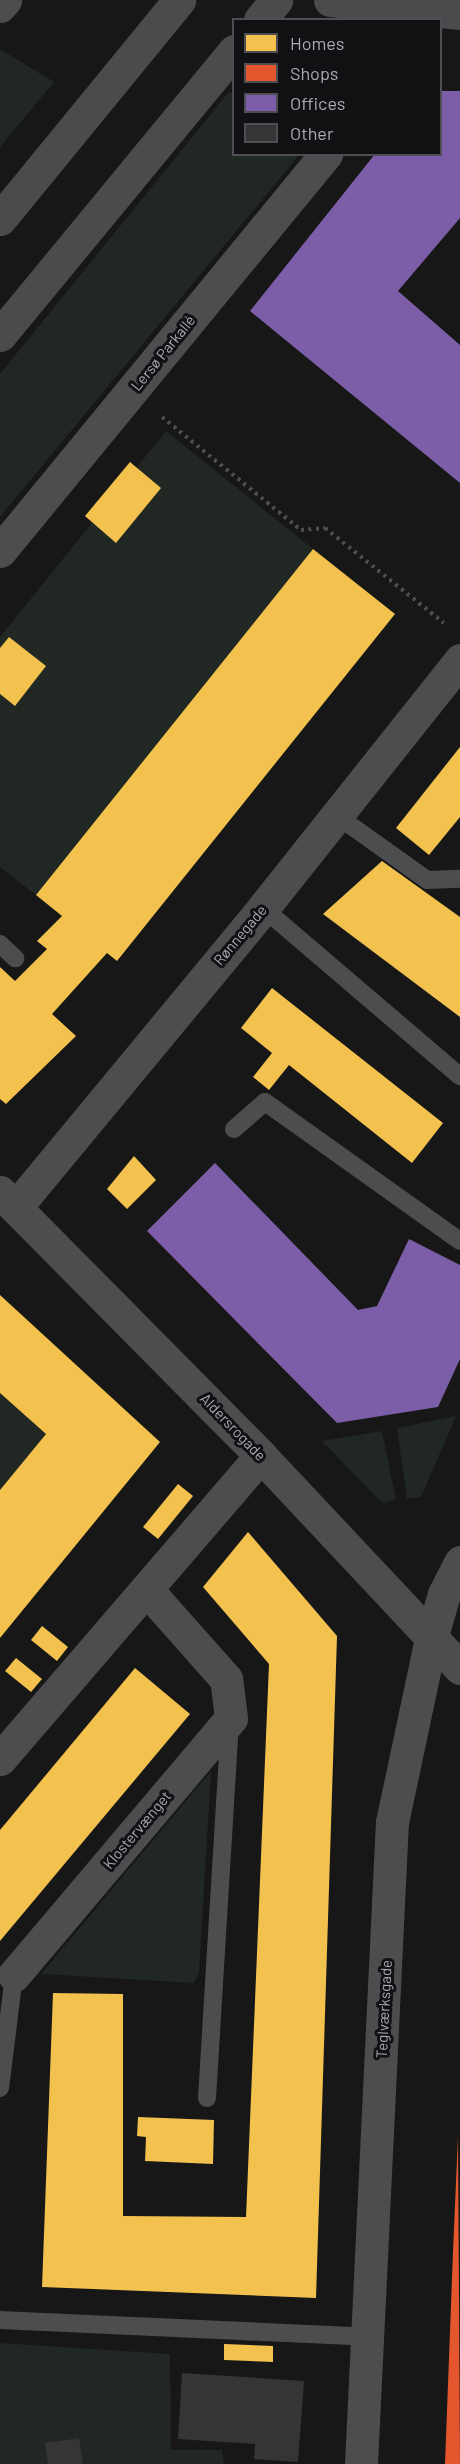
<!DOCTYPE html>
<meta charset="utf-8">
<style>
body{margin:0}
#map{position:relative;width:460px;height:2464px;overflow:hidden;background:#171717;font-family:Barlow,sans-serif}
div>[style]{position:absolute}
.green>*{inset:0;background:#212723}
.homes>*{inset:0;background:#f2c14e}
.shops>*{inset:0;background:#e4572e}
.offices>*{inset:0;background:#7b5ea7}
.building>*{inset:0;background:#353536}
.path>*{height:4px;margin-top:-2px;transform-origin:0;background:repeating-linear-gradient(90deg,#4e4e51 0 3px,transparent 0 7.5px)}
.lane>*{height:18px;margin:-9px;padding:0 9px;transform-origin:9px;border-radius:9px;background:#4d4d50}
.street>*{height:33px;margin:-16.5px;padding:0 16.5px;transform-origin:16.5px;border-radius:16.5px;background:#4d4d50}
.secondary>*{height:33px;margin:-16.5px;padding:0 16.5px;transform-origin:16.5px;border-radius:16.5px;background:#4b4b4e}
span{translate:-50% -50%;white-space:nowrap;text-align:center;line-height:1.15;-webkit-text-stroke:6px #111113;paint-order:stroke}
.street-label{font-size:15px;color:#a9aab6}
.legend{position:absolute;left:232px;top:18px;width:210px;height:138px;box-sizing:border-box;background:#111113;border:2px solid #4e4e54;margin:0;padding:8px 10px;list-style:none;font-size:18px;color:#a9aab6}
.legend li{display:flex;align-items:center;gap:12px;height:30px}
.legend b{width:30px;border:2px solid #4e4e54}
</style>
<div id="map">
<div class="green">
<i style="clip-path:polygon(0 49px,54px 82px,0 147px)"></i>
<i style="clip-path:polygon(233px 92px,234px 154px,299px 155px,0 517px,0 374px,228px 93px)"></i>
<i style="clip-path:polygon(166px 431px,313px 549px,36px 895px,0 867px,0 637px)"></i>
<i style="clip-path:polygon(0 1393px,46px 1434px,0 1490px)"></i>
<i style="clip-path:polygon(456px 1416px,421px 1497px,407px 1499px,397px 1428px)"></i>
<i style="clip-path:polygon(382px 1431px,396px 1500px,382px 1503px,322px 1441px)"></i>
<i style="clip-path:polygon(211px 1771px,199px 1972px,194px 1983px,41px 1974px)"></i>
<i style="clip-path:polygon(0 2343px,170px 2354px,171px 2450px,222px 2450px,224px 2464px,0 2464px)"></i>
</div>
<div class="homes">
<i style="clip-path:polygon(130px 462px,161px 488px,116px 543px,85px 516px)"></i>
<i style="clip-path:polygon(313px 549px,395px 614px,117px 961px,107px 953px,52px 1014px,76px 1036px,6px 1104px,0 1099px,0 967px,15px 981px,47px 949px,37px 941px,62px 916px,36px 895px)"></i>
<i style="clip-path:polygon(9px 637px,46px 666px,15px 706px,0 694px,0 648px)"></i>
<i style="clip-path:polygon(460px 747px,460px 817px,429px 855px,396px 828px)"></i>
<i style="clip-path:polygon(382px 861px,460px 917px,460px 1017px,323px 914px)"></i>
<i style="clip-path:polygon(272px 988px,443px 1123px,412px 1163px,289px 1065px,269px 1090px,253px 1077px,272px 1053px,241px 1028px)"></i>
<i style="clip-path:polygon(134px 1156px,156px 1180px,127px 1209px,107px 1189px)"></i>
<i style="clip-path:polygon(0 1295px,160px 1442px,0 1638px,0 1490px,46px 1434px,0 1393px)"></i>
<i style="clip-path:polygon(178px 1484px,193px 1496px,158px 1539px,143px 1527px)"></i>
<i style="clip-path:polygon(248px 1532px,337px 1636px,316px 2298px,42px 2287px,53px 1993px,123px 1994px,123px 2216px,246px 2217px,269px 1664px,203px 1587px)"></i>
<i style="clip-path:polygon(42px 1626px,68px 1647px,57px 1661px,31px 1640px)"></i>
<i style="clip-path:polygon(16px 1658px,42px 1679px,31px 1692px,5px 1671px)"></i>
<i style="clip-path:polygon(135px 1668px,190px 1714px,0 1941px,0 1830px)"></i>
<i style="clip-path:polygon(138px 2117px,214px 2120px,213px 2164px,145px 2161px,146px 2137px,137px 2136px)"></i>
<i style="clip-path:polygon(224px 2344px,273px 2346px,273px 2362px,224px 2360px)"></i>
</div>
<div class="shops">
<i style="clip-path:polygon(458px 2136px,460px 2464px,445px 2464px,453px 2252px)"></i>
</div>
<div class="offices">
<i style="clip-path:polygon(440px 91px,460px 91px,460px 218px,398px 291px,460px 345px,460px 483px,250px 311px,375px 154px,440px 154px)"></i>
<i style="clip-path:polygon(215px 1163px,358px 1310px,377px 1306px,409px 1239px,460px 1265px,460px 1359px,438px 1407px,337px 1423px,147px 1231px)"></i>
</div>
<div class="building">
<i style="clip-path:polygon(182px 2373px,304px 2381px,298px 2462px,254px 2459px,255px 2444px,178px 2439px)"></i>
<i style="clip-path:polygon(79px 2438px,83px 2464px,48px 2464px,45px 2443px)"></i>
</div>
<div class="path">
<i style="left:162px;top:417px;width:179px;rotate:39.1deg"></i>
<i style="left:301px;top:530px;width:24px;rotate:-5deg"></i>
<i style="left:325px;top:528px;width:152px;rotate:38.6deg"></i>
</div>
<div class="lane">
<i style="left:336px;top:815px;width:112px;rotate:35.5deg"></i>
<i style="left:427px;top:880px;width:33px;rotate:-2deg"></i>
<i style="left:263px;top:908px;width:259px;rotate:40.5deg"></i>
<i style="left:0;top:944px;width:21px;rotate:43deg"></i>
<i style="left:234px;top:1129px;width:41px;rotate:-41.1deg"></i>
<i style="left:265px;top:1102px;width:239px;rotate:35.5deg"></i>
<i style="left:0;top:2088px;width:114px;rotate:-82.9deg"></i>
<i style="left:207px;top:2098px;width:376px;rotate:-86.5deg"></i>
<i style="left:0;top:2320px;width:368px;rotate:2.6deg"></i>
</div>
<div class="street">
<i style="left:0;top:6px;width:8px;rotate:-50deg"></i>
<i style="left:0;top:551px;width:514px;rotate:-50.61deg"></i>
<i style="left:0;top:1192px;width:371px;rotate:45.3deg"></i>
<i style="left:261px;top:1456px;width:291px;rotate:46.8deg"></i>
<i style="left:16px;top:1207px;width:388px;rotate:-50.4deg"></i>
<i style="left:263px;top:908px;width:317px;rotate:-51.5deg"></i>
<i style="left:0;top:1759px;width:400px;rotate:-49.3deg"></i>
<i style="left:14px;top:1975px;width:336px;rotate:-49.8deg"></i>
<i style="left:231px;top:1718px;width:39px;rotate:-97deg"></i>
<i style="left:226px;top:1679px;width:119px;rotate:-131.6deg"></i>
<i style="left:361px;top:2464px;width:643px;rotate:-87.24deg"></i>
<i style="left:392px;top:1822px;width:187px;rotate:-78deg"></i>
<i style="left:431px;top:1639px;width:47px;rotate:-73.9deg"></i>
<i style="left:444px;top:1594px;width:36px;rotate:-63deg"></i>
</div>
<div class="secondary">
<i style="left:330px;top:0;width:131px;rotate:5.7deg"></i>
<i style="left:260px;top:20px;width:26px;rotate:-51deg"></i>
<i style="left:0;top:219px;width:283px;rotate:-50.7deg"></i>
<i style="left:0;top:335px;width:368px;rotate:-50.5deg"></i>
</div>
<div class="street-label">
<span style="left:163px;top:353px;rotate:-51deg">Lersø Parkallé</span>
<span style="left:240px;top:935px;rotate:-50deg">Rønnegade</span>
<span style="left:233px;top:1427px;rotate:46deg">Aldersrogade</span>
<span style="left:137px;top:1830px;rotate:-50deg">Klostervænget</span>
<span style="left:384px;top:2009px;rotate:-87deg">Teglværksgade</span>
</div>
<ul class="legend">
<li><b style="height:16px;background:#f2c14e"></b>Homes</li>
<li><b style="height:16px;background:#e4572e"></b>Shops</li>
<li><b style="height:16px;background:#7b5ea7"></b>Offices</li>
<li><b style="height:16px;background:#353536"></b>Other</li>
</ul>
</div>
